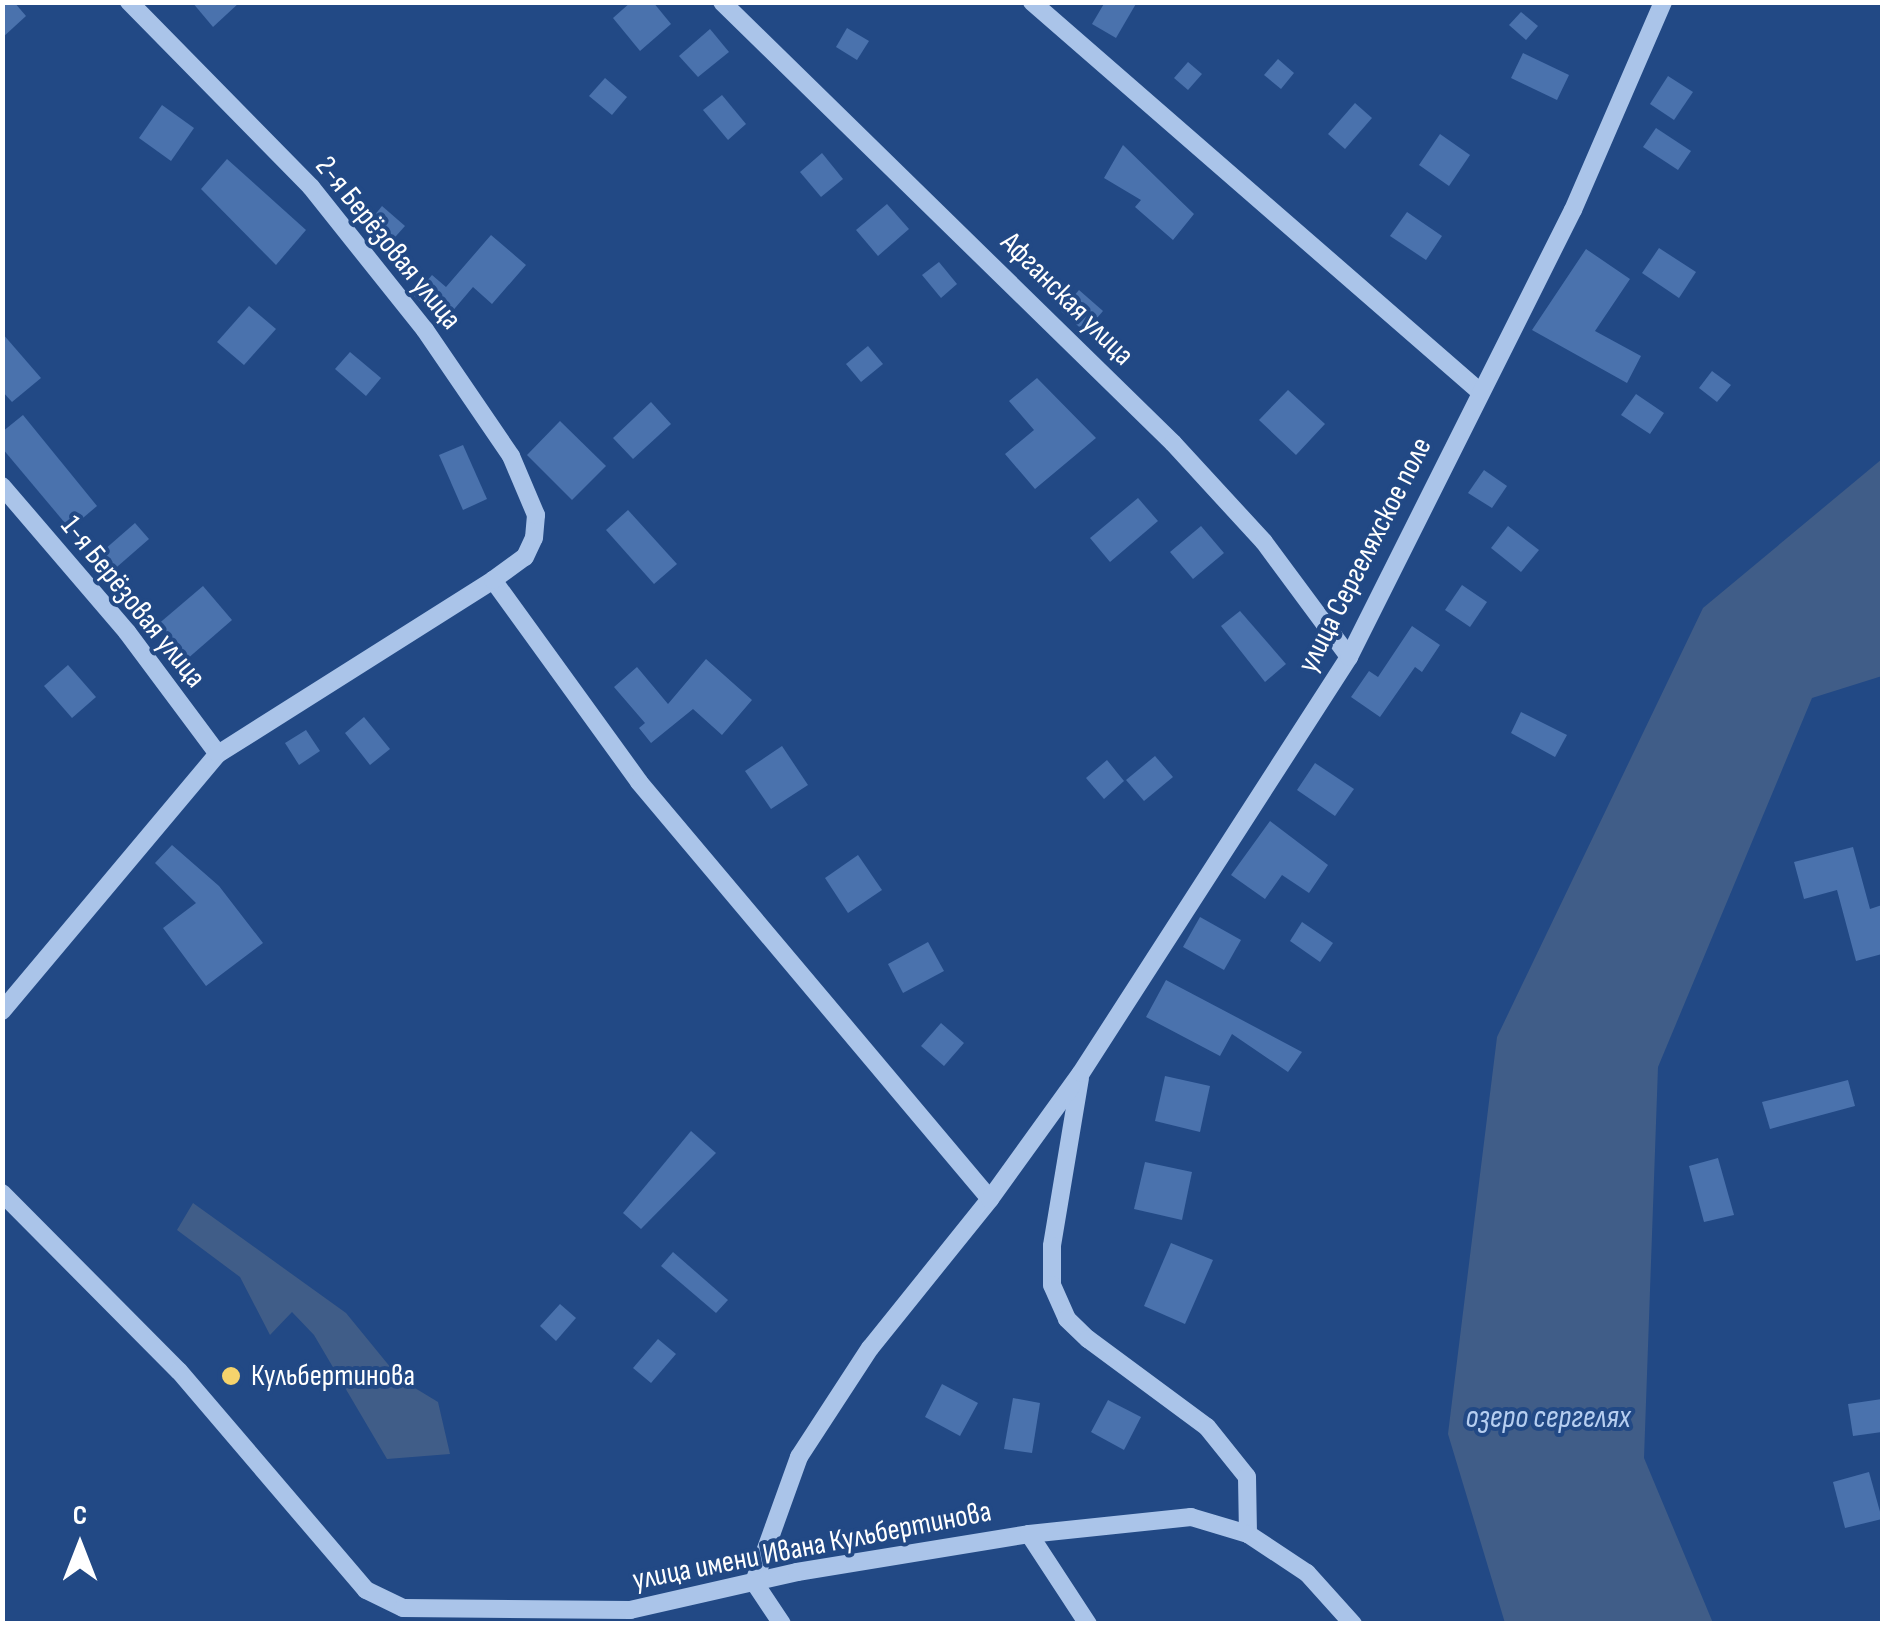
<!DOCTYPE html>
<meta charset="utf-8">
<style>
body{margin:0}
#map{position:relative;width:1885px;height:1626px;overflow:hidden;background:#224985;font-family:"Sofia Sans Condensed",sans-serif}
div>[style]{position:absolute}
.water>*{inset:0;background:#405d88}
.building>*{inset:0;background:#4a72ad}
.minor>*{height:18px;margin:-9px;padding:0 9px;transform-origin:9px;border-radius:9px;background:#aac4e9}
.dots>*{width:28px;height:28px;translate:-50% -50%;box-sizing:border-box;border:5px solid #224985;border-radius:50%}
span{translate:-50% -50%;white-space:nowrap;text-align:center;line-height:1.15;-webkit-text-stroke:8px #224985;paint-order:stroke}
.street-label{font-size:30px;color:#fff}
.poi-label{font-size:30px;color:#fff}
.left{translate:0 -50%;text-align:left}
.water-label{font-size:32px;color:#b6cef0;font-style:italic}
.frame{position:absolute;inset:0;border:5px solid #fff;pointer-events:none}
.north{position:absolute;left:30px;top:1496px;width:100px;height:100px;-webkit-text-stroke:8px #224985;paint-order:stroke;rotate:0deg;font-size:28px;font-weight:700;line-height:40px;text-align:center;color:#fff}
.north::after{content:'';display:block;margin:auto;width:35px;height:45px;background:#fff;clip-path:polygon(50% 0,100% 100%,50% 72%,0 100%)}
</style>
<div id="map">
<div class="water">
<i style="clip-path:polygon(1882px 459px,1882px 676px,1812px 698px,1658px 1067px,1644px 1458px,1713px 1623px,1505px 1623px,1448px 1434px,1497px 1037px,1703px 608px)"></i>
<i style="clip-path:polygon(193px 1203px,346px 1313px,400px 1379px,438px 1402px,450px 1454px,387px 1459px,314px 1335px,292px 1312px,270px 1335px,240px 1277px,177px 1230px)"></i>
</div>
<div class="building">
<i style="clip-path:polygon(2px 2px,14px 2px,26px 16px,2px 38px)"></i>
<i style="clip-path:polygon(192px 2px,240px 2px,213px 27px)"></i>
<i style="clip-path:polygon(631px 2px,653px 2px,671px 24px,640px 51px,613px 18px)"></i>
<i style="clip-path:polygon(1105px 2px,1137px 2px,1116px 38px,1092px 24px)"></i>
<i style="clip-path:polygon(1521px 12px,1538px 26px,1526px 40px,1509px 25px)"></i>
<i style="clip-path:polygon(847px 28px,869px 41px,857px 60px,836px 47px)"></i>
<i style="clip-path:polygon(710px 29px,729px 52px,698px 77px,679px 56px)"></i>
<i style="clip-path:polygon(1523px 53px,1569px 75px,1557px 100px,1511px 78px)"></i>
<i style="clip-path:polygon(1278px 59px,1294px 73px,1281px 89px,1264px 75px)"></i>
<i style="clip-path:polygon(1188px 62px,1202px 74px,1188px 90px,1174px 78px)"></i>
<i style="clip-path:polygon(1668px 76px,1693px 92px,1674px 120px,1650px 104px)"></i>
<i style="clip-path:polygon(605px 78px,627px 97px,612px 115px,589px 96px)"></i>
<i style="clip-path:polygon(722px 95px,746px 124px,728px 140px,703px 110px)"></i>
<i style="clip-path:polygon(1355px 103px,1372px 118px,1345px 149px,1328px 134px)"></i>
<i style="clip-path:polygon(162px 105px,194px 128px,171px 161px,139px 138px)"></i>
<i style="clip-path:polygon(1656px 128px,1691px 151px,1678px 170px,1643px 147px)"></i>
<i style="clip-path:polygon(1440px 134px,1470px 155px,1449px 186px,1419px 165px)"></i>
<i style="clip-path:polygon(1123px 145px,1194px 214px,1173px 240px,1135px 207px,1141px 200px,1104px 178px)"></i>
<i style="clip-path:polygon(822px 153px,843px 179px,821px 197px,800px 172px)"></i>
<i style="clip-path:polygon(227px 159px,306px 230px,276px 265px,201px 189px)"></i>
<i style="clip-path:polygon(887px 204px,909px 229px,878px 256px,856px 230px)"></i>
<i style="clip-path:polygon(382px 206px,405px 226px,388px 245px,366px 226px)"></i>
<i style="clip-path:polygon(1407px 212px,1442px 236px,1426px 260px,1390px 236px)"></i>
<i style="clip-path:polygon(491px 235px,526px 265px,492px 304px,473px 287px,444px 321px,414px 296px,432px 275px,446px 287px)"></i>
<i style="clip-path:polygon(1659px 248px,1696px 272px,1679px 298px,1642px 273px)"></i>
<i style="clip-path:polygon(1586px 249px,1630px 279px,1595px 331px,1641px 356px,1627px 383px,1532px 330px)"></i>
<i style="clip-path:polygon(939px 262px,957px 284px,941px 298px,922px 275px)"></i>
<i style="clip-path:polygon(1079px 290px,1103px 311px,1085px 332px,1061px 311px)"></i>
<i style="clip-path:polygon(249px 306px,276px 329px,244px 365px,217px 342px)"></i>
<i style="clip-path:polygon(2px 333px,41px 378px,12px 402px,2px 391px)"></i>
<i style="clip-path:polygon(868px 346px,883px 364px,861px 382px,846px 364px)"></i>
<i style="clip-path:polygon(350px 352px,381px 378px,366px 396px,335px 369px)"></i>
<i style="clip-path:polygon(1712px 371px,1731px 385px,1717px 402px,1699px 388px)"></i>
<i style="clip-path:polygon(1037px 378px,1096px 438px,1035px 489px,1005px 454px,1034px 430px,1009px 401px)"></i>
<i style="clip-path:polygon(1288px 390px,1325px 424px,1296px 455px,1259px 420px)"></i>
<i style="clip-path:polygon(1636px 394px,1664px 413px,1650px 434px,1621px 415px)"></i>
<i style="clip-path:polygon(651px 402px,671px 424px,633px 459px,613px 438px)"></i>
<i style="clip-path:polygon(23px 415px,97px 506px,70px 529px,2px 448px,2px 432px)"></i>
<i style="clip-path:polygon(560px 421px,606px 466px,572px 500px,527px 455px)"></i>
<i style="clip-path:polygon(463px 445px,487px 499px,463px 510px,439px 455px)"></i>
<i style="clip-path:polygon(1484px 470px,1507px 486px,1492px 508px,1468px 493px)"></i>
<i style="clip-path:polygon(1138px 498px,1158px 521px,1110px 562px,1090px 538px)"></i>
<i style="clip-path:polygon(628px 510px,677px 564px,654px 584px,606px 530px)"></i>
<i style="clip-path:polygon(135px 523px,149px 539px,110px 573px,96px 557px)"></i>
<i style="clip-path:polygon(1201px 526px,1224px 553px,1193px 579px,1170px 552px)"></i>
<i style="clip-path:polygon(1508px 526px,1539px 550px,1521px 572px,1491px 548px)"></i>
<i style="clip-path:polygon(1462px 585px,1487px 602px,1470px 627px,1445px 610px)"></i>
<i style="clip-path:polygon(203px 586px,232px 620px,186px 660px,156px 626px)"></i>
<i style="clip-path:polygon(1240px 611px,1286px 664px,1265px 682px,1221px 626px)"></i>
<i style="clip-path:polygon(1412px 626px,1440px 645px,1422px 672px,1415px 667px,1380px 717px,1351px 697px,1369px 671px,1378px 677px)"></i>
<i style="clip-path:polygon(706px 659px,752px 700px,722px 735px,693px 709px,651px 743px,639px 728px,645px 723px,614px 687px,637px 667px,668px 704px)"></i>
<i style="clip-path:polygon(68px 665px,96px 697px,72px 718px,44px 686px)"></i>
<i style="clip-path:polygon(1521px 712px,1567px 735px,1555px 757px,1511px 733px)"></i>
<i style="clip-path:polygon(364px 717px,390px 749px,370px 765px,345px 733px)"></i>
<i style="clip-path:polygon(306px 730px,320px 751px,299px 765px,285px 743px)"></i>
<i style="clip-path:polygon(782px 746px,808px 785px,771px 809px,745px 771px)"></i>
<i style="clip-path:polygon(1155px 756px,1173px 777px,1144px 801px,1126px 780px)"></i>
<i style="clip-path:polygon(1107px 760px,1124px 781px,1104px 799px,1086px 778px)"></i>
<i style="clip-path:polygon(1315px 763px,1354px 789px,1335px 816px,1297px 790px)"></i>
<i style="clip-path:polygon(1270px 821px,1328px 865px,1309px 893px,1282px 875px,1265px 899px,1231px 875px)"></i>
<i style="clip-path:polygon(172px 845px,219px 886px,263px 943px,206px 986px,163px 928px,196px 903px,155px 863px)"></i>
<i style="clip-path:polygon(1853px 847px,1870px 909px,1882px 905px,1882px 954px,1856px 961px,1837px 890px,1804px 899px,1794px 862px)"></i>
<i style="clip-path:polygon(858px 855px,882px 890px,848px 913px,825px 878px)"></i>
<i style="clip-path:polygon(1200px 917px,1241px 940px,1224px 970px,1183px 947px)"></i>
<i style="clip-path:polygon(1302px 922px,1333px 943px,1320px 962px,1290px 941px)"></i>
<i style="clip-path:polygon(928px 942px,944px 971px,903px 993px,888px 964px)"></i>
<i style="clip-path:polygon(1166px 980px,1240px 1019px,1302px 1052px,1288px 1072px,1232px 1034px,1220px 1056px,1146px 1017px)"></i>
<i style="clip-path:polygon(941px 1023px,964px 1043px,944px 1066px,921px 1046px)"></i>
<i style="clip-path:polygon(1165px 1076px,1210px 1086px,1200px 1132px,1155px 1121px)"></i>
<i style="clip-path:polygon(1848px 1080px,1855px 1106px,1770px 1129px,1762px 1102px)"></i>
<i style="clip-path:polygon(691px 1131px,716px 1153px,641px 1229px,623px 1213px)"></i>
<i style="clip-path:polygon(1718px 1158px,1734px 1215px,1704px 1222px,1689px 1166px)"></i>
<i style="clip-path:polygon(1145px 1162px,1192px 1172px,1182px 1220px,1134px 1209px)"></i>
<i style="clip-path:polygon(1171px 1243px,1213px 1260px,1185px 1324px,1144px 1306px)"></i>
<i style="clip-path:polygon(673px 1252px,728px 1300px,716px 1313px,661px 1266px)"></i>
<i style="clip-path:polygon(560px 1304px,576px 1318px,556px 1341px,540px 1326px)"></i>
<i style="clip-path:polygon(658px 1339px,676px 1354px,651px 1383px,633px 1368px)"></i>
<i style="clip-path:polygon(942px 1384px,978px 1403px,960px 1436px,925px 1417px)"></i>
<i style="clip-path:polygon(1013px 1398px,1040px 1403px,1032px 1453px,1004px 1449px)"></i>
<i style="clip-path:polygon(1882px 1399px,1882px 1432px,1853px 1436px,1848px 1404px)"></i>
<i style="clip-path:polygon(1108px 1400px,1141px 1417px,1124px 1450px,1091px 1432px)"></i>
<i style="clip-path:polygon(1869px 1472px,1882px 1519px,1845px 1528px,1833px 1482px)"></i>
</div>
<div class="minor">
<i style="left:722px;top:2px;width:631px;rotate:44.36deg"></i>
<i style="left:1173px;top:443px;width:134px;rotate:47.4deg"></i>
<i style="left:1264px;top:542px;width:143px;rotate:53.5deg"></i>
<i style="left:1032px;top:2px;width:593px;rotate:41.03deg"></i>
<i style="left:2px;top:486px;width:192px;rotate:49.4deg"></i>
<i style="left:127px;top:632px;width:152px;rotate:53.3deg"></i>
<i style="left:493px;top:580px;width:249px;rotate:54.1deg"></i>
<i style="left:639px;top:782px;width:545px;rotate:49.91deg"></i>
<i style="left:990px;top:1199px;width:191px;rotate:128.8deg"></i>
<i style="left:870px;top:1348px;width:130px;rotate:123.1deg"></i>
<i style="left:799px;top:1457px;width:133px;rotate:109.8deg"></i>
<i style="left:754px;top:1582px;width:50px;rotate:56.3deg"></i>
<i style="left:2px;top:1011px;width:336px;rotate:-50deg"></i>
<i style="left:218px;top:754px;width:325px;rotate:-32.3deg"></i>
<i style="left:493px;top:580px;width:39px;rotate:-36deg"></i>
<i style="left:525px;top:557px;width:21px;rotate:-65deg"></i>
<i style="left:534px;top:538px;width:23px;rotate:-85deg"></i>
<i style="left:536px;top:515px;width:64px;rotate:-113deg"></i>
<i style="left:511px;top:456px;width:153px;rotate:-124.3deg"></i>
<i style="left:425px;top:330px;width:183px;rotate:-128.6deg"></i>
<i style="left:311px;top:187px;width:260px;rotate:-134.5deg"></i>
<i style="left:1080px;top:1078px;width:170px;rotate:99.5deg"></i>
<i style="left:1052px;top:1246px;width:39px;rotate:90deg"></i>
<i style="left:1052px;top:1285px;width:37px;rotate:66deg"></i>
<i style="left:1067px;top:1319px;width:29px;rotate:44deg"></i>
<i style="left:1088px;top:1339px;width:148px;rotate:36.5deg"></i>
<i style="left:1207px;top:1427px;width:64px;rotate:51.3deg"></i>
<i style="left:1247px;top:1477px;width:57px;rotate:89deg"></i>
<i style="left:2px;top:1193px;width:251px;rotate:45.2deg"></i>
<i style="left:179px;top:1371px;width:288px;rotate:49.5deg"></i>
<i style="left:366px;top:1590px;width:41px;rotate:25.9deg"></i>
<i style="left:403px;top:1608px;width:227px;rotate:0.5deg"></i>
<i style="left:630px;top:1610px;width:171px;rotate:-12.8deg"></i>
<i style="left:797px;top:1572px;width:235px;rotate:-9.3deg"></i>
<i style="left:1029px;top:1534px;width:163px;rotate:-6deg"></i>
<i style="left:1191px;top:1517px;width:59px;rotate:16.6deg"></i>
<i style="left:1248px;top:1534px;width:71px;rotate:33.5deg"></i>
<i style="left:1307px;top:1573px;width:69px;rotate:48deg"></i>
<i style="left:990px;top:1199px;width:155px;rotate:-54.2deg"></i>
<i style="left:1081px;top:1073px;width:495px;rotate:-57.2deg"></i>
<i style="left:1349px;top:657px;width:500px;rotate:-63.4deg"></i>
<i style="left:1573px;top:210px;width:227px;rotate:-66.6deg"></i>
<i style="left:1029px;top:1534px;width:108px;rotate:56.8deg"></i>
</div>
<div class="dots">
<i style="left:231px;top:1376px;background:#f5d36c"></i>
</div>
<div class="street-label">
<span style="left:388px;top:243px;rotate:51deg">2-я Берёзовая улица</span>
<span style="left:1067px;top:299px;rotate:45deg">Афганская улица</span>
<span style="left:1365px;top:555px;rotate:-63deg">улица Сергеляхское поле</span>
<span style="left:133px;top:602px;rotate:51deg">1-я Берёзовая улица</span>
<span style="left:812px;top:1546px;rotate:-11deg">улица имени Ивана Кульбертинова</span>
</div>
<div class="poi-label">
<span class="left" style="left:251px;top:1376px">Кульбертинова</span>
</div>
<div class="water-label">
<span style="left:1548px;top:1418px">озеро сергелях</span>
</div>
<div class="frame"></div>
<div class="north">С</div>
</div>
